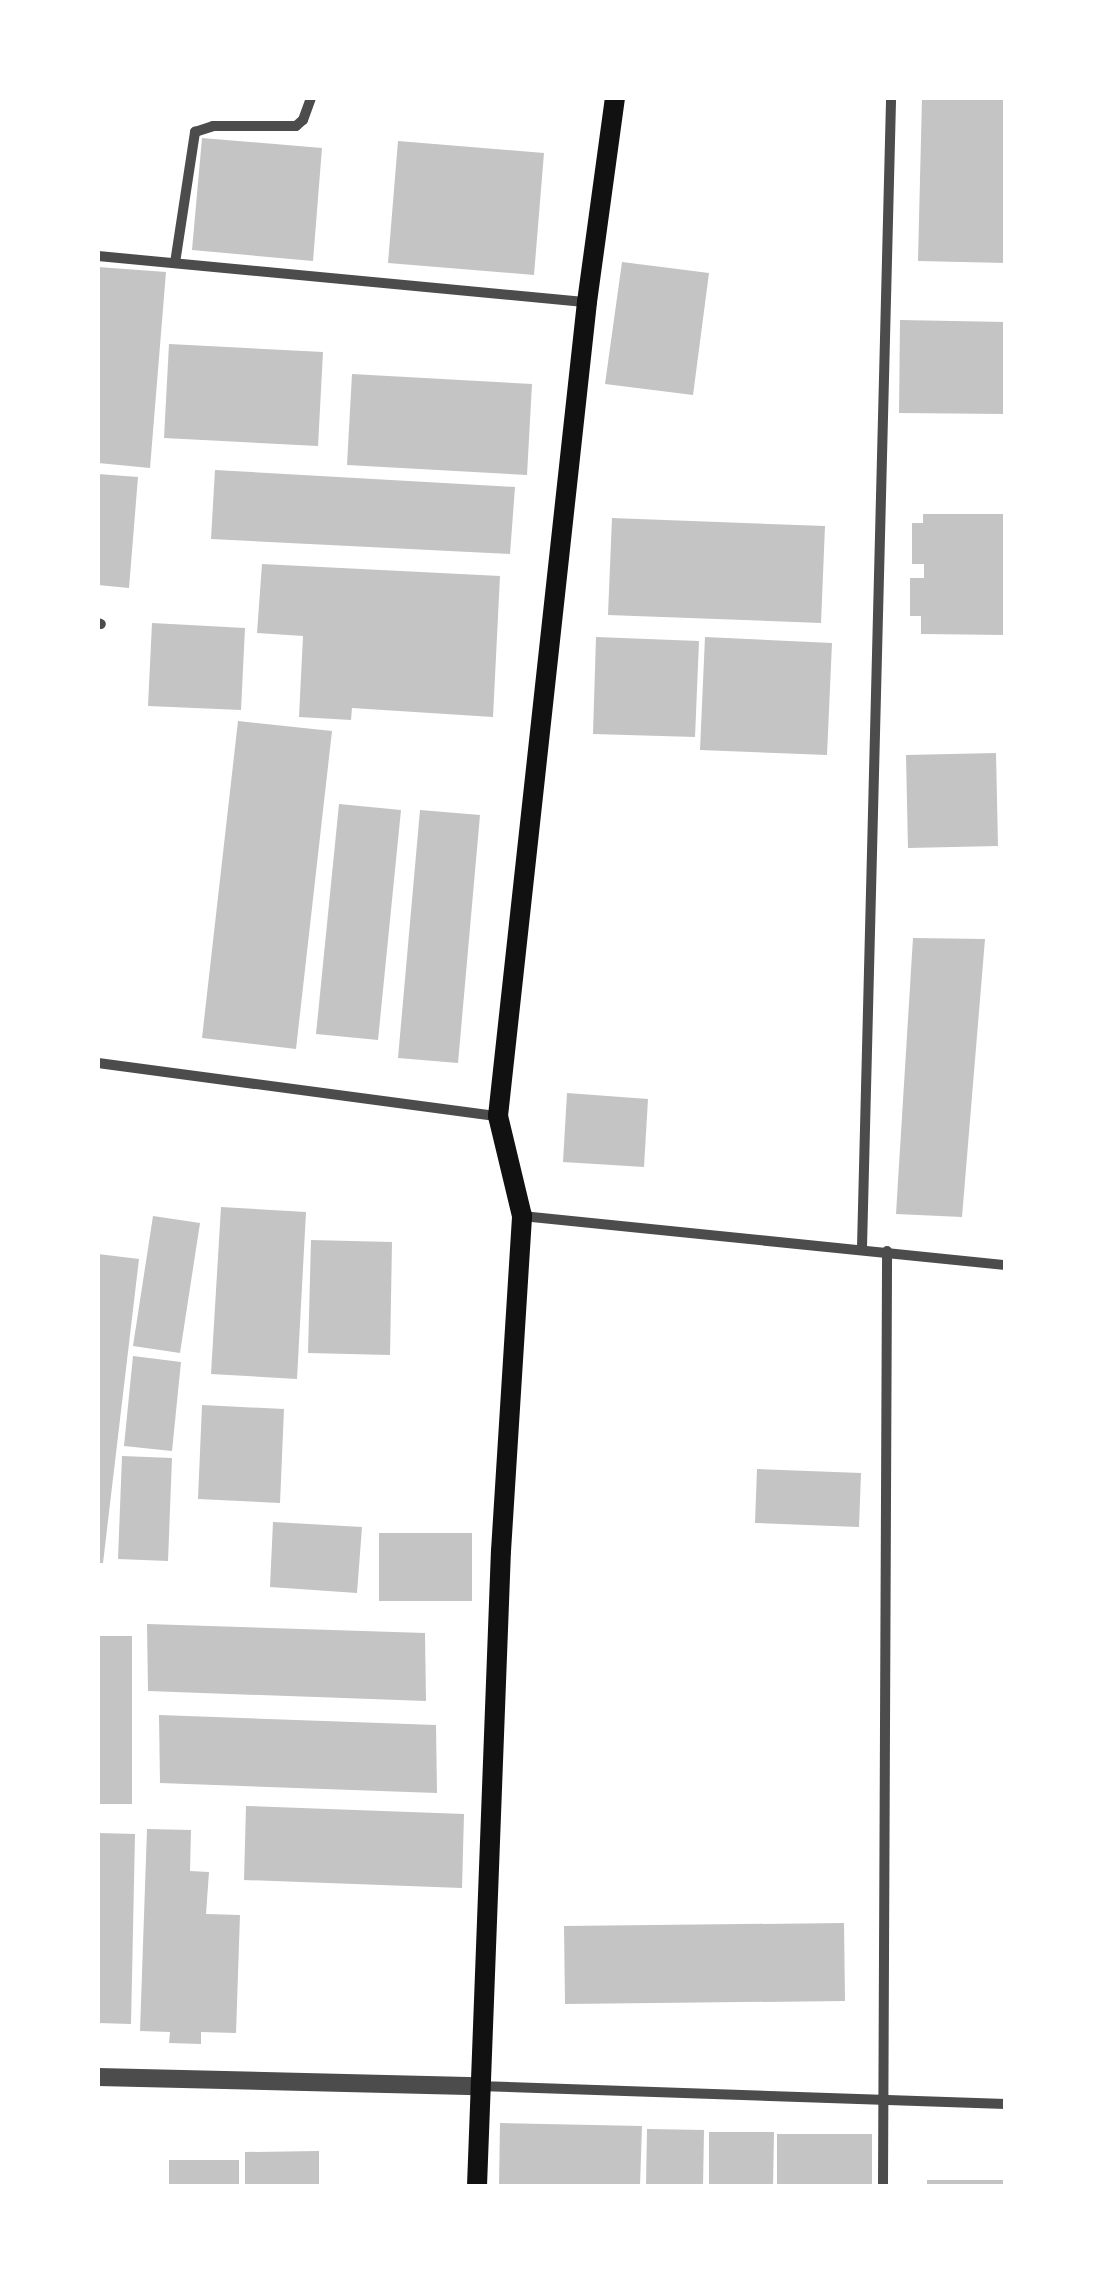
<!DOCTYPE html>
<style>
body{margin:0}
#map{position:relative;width:1103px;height:2284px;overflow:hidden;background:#fff;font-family:Literata,serif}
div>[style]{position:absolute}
.building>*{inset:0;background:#c4c4c4}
.minor>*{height:10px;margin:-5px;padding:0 5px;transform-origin:5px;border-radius:5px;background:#4c4c4c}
.tertiary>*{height:18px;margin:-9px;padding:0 9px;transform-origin:9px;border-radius:9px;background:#4c4c4c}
.secondary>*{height:20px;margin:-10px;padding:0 10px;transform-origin:10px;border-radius:10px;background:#111}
span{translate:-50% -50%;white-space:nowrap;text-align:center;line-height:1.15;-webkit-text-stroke:10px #fff;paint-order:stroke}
.frame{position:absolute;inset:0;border:100px solid #fff;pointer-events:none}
</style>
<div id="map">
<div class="building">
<i style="clip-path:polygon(922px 98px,1006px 98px,1006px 263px,918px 261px)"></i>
<i style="clip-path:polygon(202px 138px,322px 148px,313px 261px,192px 250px)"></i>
<i style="clip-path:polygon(398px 141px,544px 153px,534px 275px,388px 263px)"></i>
<i style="clip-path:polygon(622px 262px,709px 273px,693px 395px,605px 384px)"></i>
<i style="clip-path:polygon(98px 267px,166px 272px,150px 468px,98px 463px)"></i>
<i style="clip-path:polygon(900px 320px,1006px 322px,1006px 414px,899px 413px)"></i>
<i style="clip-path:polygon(169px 344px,323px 352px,318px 446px,164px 438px)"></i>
<i style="clip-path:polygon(352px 374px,532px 384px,527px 475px,347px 465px)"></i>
<i style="clip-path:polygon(215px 470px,515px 487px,510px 554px,211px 539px)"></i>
<i style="clip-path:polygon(98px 474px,138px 477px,129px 588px,98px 585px)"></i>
<i style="clip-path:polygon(923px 514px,1006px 514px,1006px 635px,921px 634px,921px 616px,910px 616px,910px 578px,924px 578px,924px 564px,912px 564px,912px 523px,923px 523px)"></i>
<i style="clip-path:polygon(612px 518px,825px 526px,821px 623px,608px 615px)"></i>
<i style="clip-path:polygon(262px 564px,500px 576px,493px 717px,352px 708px,351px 720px,299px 717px,303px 636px,257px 633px)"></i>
<i style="clip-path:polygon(152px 623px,245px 628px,241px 710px,148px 706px)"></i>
<i style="clip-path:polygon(596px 637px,699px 641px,695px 737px,593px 734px)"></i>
<i style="clip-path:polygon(705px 637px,832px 643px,827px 755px,700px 750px)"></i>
<i style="clip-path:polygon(238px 721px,332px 731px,296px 1049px,202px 1038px)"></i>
<i style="clip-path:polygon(996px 753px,998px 846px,908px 848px,906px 755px)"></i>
<i style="clip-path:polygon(339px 804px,401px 810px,378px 1040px,316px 1034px)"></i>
<i style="clip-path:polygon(420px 810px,480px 815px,458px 1063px,398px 1058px)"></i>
<i style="clip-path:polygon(913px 938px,985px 939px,962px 1217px,896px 1214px)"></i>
<i style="clip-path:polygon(567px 1093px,648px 1099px,644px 1167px,563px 1162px)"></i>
<i style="clip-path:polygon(221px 1207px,306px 1212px,297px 1379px,211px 1374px)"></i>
<i style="clip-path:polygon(153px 1216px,200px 1223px,180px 1353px,133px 1346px)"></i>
<i style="clip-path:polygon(311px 1240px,392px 1242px,390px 1355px,308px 1353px)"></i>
<i style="clip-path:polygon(98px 1254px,139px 1259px,103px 1563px,98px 1563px)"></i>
<i style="clip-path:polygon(133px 1356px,181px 1362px,172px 1451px,124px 1446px)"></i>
<i style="clip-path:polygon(202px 1405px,284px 1409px,280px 1503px,198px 1499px)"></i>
<i style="clip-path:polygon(122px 1456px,172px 1458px,168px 1561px,118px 1559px)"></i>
<i style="clip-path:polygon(757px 1469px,861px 1473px,859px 1527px,755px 1523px)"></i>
<i style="clip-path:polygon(273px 1522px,362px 1527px,357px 1593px,270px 1587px)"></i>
<i style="clip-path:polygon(379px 1533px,472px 1533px,472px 1601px,379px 1601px)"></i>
<i style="clip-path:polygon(147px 1624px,425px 1633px,426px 1701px,148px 1691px)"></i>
<i style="clip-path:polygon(98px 1636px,132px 1636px,132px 1804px,98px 1804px)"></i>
<i style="clip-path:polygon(159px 1715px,436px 1725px,437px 1793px,160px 1783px)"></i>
<i style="clip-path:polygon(246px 1806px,464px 1814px,462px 1888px,244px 1880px)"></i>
<i style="clip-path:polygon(147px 1829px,191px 1830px,190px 1871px,209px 1872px,206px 1914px,240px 1915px,236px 2033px,201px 2032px,201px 2044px,169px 2043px,170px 2032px,140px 2031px)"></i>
<i style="clip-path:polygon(99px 1833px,135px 1834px,131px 2024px,98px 2023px)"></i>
<i style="clip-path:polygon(844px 1923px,845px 2001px,565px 2004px,564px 1926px)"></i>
<i style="clip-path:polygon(500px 2123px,642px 2126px,640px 2186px,499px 2186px)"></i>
<i style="clip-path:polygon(647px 2129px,704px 2130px,703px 2186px,646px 2186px)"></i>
<i style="clip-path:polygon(709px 2132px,774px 2132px,773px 2186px,709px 2186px)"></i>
<i style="clip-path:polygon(777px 2134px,872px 2134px,872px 2186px,777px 2186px)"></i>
<i style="clip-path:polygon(319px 2151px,319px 2186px,245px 2186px,245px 2152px)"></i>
<i style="clip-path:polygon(169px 2160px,239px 2160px,239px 2186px,169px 2186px)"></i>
<i style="clip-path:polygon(927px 2180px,1006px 2180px,1006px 2186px,927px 2186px)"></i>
</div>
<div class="minor">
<i style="left:98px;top:256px;width:491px;rotate:5.4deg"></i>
<i style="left:175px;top:263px;width:133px;rotate:-81.3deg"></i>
<i style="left:195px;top:132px;width:19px;rotate:-18deg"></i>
<i style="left:213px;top:126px;width:83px"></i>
<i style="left:296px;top:126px;width:9px;rotate:-41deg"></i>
<i style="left:303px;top:120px;width:23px;rotate:-70deg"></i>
<i style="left:98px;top:623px;width:3px;rotate:18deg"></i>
<i style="left:98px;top:1063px;width:403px;rotate:7.6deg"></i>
<i style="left:522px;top:1216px;width:486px;rotate:5.8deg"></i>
<i style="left:862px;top:1247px;width:1149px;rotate:-88.55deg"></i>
<i style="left:478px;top:2086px;width:528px;rotate:1.95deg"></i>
<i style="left:883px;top:2186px;width:935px;rotate:-89.75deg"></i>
</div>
<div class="tertiary">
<i style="left:98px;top:2077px;width:380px;rotate:1.4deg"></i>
</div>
<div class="secondary">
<i style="left:477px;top:2186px;width:635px;rotate:-87.84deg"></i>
<i style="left:501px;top:1551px;width:336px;rotate:-86.4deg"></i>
<i style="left:522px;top:1216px;width:103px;rotate:-103.5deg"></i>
<i style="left:498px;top:1116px;width:819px;rotate:-83.76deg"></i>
<i style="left:587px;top:302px;width:206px;rotate:-82.2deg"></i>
</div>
<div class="frame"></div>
</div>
